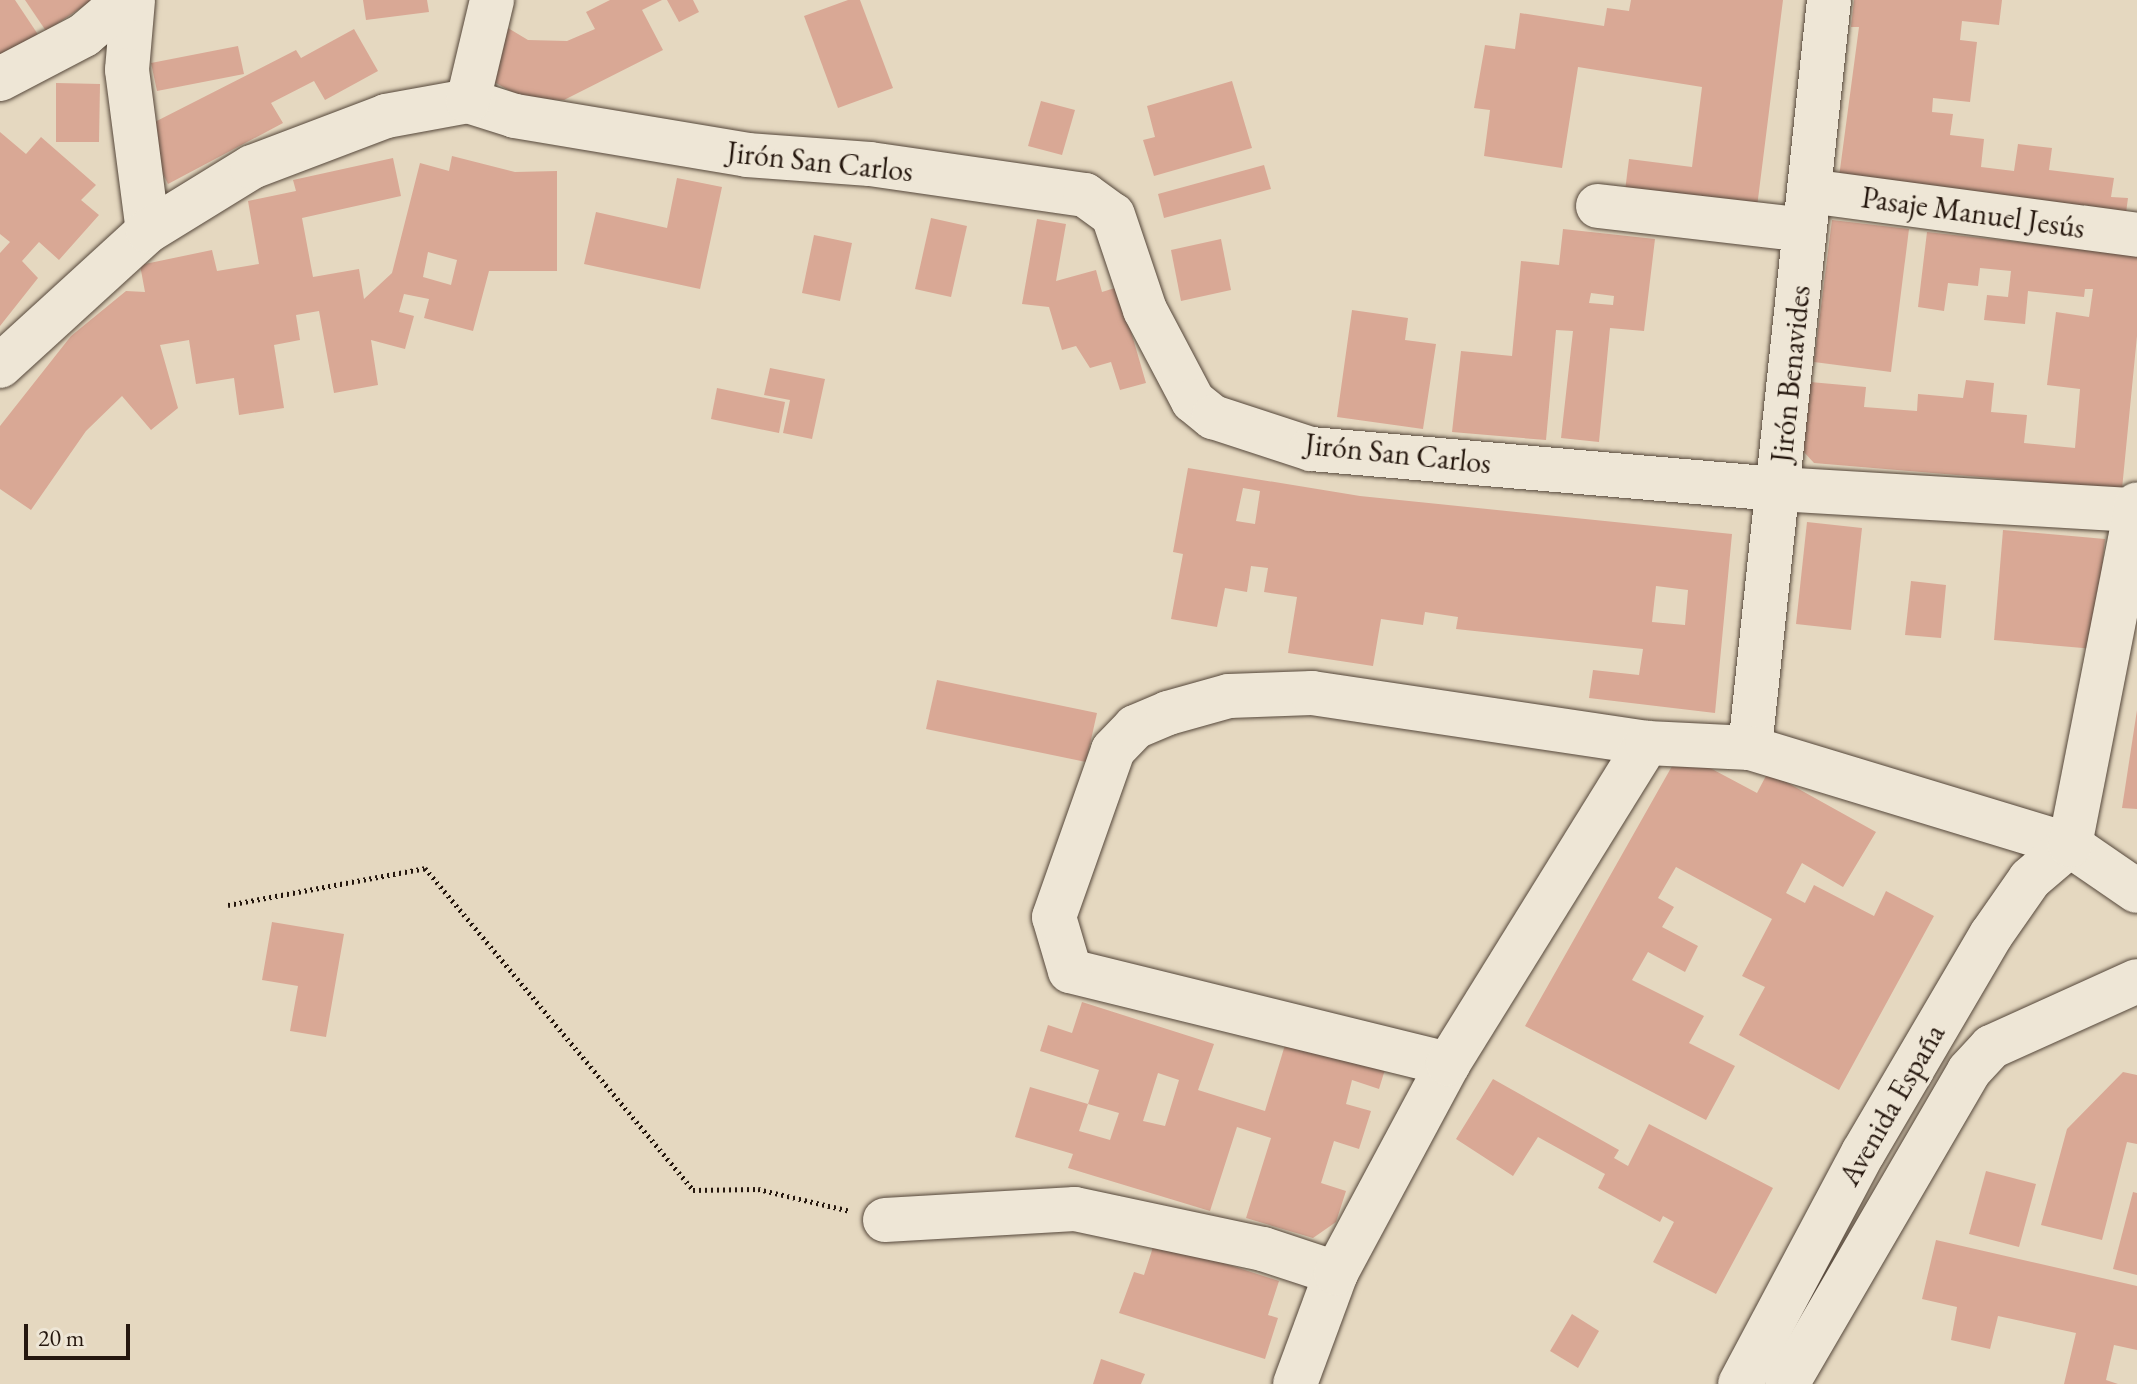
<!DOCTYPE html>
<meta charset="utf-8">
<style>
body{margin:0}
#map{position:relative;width:2137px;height:1384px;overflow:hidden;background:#e5d8c0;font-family:"EB Garamond",serif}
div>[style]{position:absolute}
.building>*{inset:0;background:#d9a895}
.path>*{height:5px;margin-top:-2.5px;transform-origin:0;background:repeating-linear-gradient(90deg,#25170e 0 2px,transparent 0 6px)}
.roads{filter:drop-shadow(0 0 2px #55473a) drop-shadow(0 0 2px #55473a)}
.minor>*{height:44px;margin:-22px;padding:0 22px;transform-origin:22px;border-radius:22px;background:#eee6d6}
span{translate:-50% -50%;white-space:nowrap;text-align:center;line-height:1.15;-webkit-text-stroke:6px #eee6d6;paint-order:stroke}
.street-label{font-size:30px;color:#25170e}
.scale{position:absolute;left:24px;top:1324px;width:106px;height:36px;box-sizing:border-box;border:4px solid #25170e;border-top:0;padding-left:10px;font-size:24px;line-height:28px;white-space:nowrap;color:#25170e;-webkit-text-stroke:6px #eee6d6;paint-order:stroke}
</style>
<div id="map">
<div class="building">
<i style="clip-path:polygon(0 0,15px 0,39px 36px,0 61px)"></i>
<i style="clip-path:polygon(25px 0,93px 0,46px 31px)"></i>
<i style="clip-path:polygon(363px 0,427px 0,429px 12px,366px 20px)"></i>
<i style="clip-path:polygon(610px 0,662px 0,642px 10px,663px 50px,564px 100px,524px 99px,475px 71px,503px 25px,528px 40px,567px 41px,595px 29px,586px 12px)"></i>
<i style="clip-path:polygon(667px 0,693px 0,699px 12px,679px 22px)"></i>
<i style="clip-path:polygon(848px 0,860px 0,893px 88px,838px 108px,804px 16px)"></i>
<i style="clip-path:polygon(1631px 0,1783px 0,1757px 207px,1625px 191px,1629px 159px,1692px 167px,1702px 87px,1578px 67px,1562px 168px,1484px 156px,1490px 110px,1474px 108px,1485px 45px,1515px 49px,1520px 13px,1604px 26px,1607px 8px,1629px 11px)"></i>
<i style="clip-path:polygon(1854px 0,2002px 0,1999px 25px,1962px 21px,1960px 40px,1977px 42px,1970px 102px,1933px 98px,1932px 112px,1953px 114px,1950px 135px,1984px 139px,1981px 167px,2014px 171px,2018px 144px,2052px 148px,2049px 170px,2114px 178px,2111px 197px,2128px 198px,2124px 228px,1837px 192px,1859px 27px,1851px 27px)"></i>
<i style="clip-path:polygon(354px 29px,378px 71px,325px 100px,314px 81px,271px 103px,283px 123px,168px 184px,141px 129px,296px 50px,301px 58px)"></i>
<i style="clip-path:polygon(238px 46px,244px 74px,157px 91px,151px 63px)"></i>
<i style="clip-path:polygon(1232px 81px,1252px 148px,1154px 176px,1143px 140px,1155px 137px,1147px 106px)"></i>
<i style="clip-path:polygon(56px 83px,100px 84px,99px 142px,56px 142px)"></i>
<i style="clip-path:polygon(1041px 101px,1075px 110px,1062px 155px,1028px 146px)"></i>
<i style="clip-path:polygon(0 132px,26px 154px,41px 137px,96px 185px,81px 200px,99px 215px,59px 260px,39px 242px,22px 261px,38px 278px,0 326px,0 253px,10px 242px,0 234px)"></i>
<i style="clip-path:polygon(evenodd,452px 156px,515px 172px,557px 171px,557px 271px,489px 271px,473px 331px,424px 318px,429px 299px,404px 294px,399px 312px,414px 316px,405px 349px,371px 340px,378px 385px,334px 393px,319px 311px,296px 315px,300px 340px,274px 345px,284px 408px,239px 415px,234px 378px,196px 384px,189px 340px,160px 345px,178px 408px,151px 430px,122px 396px,86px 431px,31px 510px,0 489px,0 426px,71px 336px,126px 291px,145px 292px,140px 265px,212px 250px,217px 271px,259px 264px,248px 201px,296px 191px,293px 180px,393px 158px,401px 196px,302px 218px,313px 277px,359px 269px,364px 299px,392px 273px,420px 163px,449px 171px,452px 156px,428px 252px,457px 260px,451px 285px,423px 277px,428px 252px)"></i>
<i style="clip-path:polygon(1264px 165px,1271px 189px,1164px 218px,1158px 194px)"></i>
<i style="clip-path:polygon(677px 178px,722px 187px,700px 289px,584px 264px,596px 212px,667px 228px)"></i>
<i style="clip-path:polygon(931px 218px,967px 226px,951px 297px,915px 289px)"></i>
<i style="clip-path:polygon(1037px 219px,1066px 224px,1056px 281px,1096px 270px,1102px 292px,1118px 287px,1146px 383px,1120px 390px,1111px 362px,1090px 368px,1076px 346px,1062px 350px,1049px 307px,1022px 304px)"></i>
<i style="clip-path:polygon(1832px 220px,1909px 229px,1891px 372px,1814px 362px)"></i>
<i style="clip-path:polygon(evenodd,1563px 229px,1655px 239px,1644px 331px,1610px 328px,1599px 442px,1561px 438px,1573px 331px,1556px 330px,1546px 440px,1452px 432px,1461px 351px,1512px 356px,1521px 261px,1559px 265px,1563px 229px,1591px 293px,1614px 296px,1613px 305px,1589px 303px,1591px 293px)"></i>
<i style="clip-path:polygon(1927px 232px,2137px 255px,2137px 336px,2122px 489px,1814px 463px,1803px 451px,1810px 382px,1866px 387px,1864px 407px,1917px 411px,1918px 394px,1963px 398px,1966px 380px,1994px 383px,1991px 412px,2027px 415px,2024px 443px,2075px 448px,2080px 389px,2047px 385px,2056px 312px,2089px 317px,2093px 289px,2085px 289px,2084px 297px,2028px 291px,2025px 324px,1984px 320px,1987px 295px,2008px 297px,2011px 271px,1980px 268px,1978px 286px,1948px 283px,1944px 311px,1918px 307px)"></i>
<i style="clip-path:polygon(814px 235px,852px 243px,840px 301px,802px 293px)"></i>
<i style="clip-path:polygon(1221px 239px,1231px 290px,1181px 301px,1171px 250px)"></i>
<i style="clip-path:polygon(1352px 310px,1408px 318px,1405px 340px,1436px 344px,1423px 429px,1337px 417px)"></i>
<i style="clip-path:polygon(770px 368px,825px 379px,812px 439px,783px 433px,790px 400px,764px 395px)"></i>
<i style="clip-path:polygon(717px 388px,785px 402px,779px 433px,711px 419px)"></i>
<i style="clip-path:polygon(evenodd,1188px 468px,1360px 496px,1732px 534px,1715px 713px,1589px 698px,1593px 670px,1639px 675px,1643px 649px,1456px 629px,1458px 617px,1425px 612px,1423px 625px,1381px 619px,1373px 666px,1288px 653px,1297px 597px,1264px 592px,1268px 568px,1251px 566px,1247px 592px,1225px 588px,1217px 627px,1171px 619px,1183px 554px,1173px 552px,1188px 468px,1243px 488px,1260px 491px,1255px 524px,1236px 521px,1243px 488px,1188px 468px,1656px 586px,1688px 590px,1685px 625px,1652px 622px,1656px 586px)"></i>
<i style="clip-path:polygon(1807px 522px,1862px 528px,1851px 630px,1796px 624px)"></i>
<i style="clip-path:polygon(2003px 530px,2105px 539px,2094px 649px,1994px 640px)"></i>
<i style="clip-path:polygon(1911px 581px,1946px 585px,1941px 638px,1905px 635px)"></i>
<i style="clip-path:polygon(937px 680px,1097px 713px,1086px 762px,926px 729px)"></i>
<i style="clip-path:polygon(2137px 710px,2137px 809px,2122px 808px)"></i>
<i style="clip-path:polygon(1680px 752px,1757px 793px,1768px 772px,1876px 832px,1843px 887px,1802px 863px,1786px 893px,1805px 903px,1814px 885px,1874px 916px,1886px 891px,1934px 916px,1839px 1090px,1739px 1035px,1765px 987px,1742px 976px,1772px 919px,1676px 867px,1658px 898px,1674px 907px,1662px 927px,1698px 946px,1685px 972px,1648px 952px,1632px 980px,1704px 1016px,1689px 1043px,1735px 1066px,1706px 1120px,1525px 1026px)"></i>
<i style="clip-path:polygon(272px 922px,344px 934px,326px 1037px,290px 1031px,298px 986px,262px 980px)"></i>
<i style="clip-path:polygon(evenodd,1082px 1002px,1214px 1044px,1198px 1090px,1265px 1111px,1288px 1035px,1387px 1063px,1379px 1089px,1352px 1080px,1346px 1104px,1371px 1111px,1359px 1149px,1334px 1141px,1321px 1183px,1346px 1191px,1336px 1222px,1313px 1238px,1246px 1218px,1271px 1138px,1237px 1127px,1210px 1211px,1068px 1168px,1073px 1154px,1015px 1137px,1030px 1087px,1088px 1104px,1079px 1131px,1110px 1140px,1119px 1113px,1088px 1104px,1099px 1070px,1040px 1051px,1048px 1025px,1072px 1033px,1082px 1002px,1158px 1073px,1179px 1080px,1165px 1126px,1143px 1121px,1158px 1073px)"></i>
<i style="clip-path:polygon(2123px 1072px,2137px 1075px,2137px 1144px,2127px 1142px,2102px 1240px,2041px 1225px,2067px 1129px)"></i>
<i style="clip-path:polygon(1493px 1079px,1619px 1150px,1614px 1158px,1628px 1166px,1649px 1124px,1773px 1188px,1716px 1294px,1653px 1262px,1674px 1222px,1663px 1216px,1660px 1222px,1598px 1188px,1605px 1174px,1538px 1137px,1513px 1176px,1456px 1139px)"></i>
<i style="clip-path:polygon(1986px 1171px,2036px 1184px,2019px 1247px,1969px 1234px)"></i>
<i style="clip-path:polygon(2133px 1192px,2137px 1193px,2137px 1275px,2113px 1269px)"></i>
<i style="clip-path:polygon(1936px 1240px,2137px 1286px,2137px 1350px,2114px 1345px,2106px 1380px,2118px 1384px,2064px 1384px,2076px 1333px,1998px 1316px,1990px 1349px,1951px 1340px,1957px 1307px,1922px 1299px)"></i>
<i style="clip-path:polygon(1155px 1241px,1279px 1281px,1268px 1315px,1278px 1318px,1265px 1359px,1119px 1313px,1134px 1272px,1144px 1275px)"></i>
<i style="clip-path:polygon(1572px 1314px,1599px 1331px,1578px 1368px,1550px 1351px)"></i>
<i style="clip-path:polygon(1101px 1359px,1145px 1374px,1141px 1384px,1093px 1384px)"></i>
</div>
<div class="path">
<i style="left:228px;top:905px;width:200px;rotate:-10.6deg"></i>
<i style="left:425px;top:868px;width:419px;rotate:50.2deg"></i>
<i style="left:693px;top:1190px;width:65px;rotate:-0.9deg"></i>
<i style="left:758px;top:1189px;width:95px;rotate:13.4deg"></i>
</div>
<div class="roads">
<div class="minor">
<i style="left:133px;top:0;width:70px;rotate:94.9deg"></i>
<i style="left:127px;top:70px;width:162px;rotate:82.6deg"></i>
<i style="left:0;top:79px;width:95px;rotate:-27.6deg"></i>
<i style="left:84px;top:35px;width:54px;rotate:-40.5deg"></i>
<i style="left:468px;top:101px;width:49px;rotate:17.7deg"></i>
<i style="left:515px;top:116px;width:235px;rotate:9.5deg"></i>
<i style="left:747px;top:155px;width:123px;rotate:4.2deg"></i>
<i style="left:870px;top:164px;width:217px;rotate:8.2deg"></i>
<i style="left:1085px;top:195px;width:34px;rotate:36deg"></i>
<i style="left:1113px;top:215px;width:100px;rotate:71.4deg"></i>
<i style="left:1145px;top:310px;width:103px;rotate:62.2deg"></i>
<i style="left:1193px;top:401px;width:26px;rotate:39deg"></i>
<i style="left:1213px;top:417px;width:103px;rotate:18.1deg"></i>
<i style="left:1311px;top:449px;width:470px;rotate:4.9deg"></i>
<i style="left:1779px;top:489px;width:359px;rotate:3.4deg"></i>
<i style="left:1809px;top:191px;width:331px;rotate:7.6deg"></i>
<i style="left:1598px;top:206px;width:208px;rotate:6.6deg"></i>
<i style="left:0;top:366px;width:200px;rotate:-42.4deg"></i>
<i style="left:148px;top:231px;width:122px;rotate:-31.6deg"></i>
<i style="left:252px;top:167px;width:143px;rotate:-20.8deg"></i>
<i style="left:386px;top:116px;width:83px;rotate:-10.4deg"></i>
<i style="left:468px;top:101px;width:104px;rotate:-76.6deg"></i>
<i style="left:1750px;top:748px;width:752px;rotate:-83.97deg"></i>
<i style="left:1448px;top:1064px;width:389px;rotate:-166.2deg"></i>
<i style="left:1070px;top:971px;width:56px;rotate:-106.5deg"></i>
<i style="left:1054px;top:917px;width:177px;rotate:-70.5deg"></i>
<i style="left:1113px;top:750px;width:32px;rotate:-46deg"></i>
<i style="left:1135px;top:727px;width:36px;rotate:-23deg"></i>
<i style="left:1168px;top:713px;width:63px;rotate:-15.6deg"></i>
<i style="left:1229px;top:696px;width:83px;rotate:-2.1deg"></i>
<i style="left:1312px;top:693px;width:339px;rotate:8.5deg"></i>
<i style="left:885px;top:1220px;width:190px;rotate:-3.3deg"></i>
<i style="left:1075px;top:1209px;width:192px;rotate:12deg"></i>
<i style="left:1263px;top:1249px;width:77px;rotate:18.2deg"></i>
<i style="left:1295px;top:1384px;width:118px;rotate:-69.7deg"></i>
<i style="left:1336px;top:1273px;width:237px;rotate:-61.8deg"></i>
<i style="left:1448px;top:1064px;width:378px;rotate:-58.2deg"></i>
<i style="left:1647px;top:743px;width:103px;rotate:2.8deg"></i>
<i style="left:1750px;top:748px;width:334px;rotate:16.9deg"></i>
<i style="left:2070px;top:845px;width:81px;rotate:34.5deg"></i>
<i style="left:1740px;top:1384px;width:262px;rotate:-62deg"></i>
<i style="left:1863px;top:1153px;width:253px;rotate:-59.6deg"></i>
<i style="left:1991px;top:935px;width:68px;rotate:-55.1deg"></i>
<i style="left:2030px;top:879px;width:52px;rotate:-40.4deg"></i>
<i style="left:2070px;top:845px;width:347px;rotate:-78.9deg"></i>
<i style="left:1787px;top:1384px;width:362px;rotate:-59.8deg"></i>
<i style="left:1969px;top:1071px;width:33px;rotate:-47deg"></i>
<i style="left:1991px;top:1047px;width:160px;rotate:-24.3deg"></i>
</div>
</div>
<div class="street-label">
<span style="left:820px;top:162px;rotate:6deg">Jirón San Carlos</span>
<span style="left:1973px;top:213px;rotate:8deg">Pasaje Manuel Jesús</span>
<span style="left:1791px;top:374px;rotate:-84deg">Jirón Benavides</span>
<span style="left:1398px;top:454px;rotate:6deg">Jirón San Carlos</span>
<span style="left:1892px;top:1105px;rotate:-60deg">Avenida España</span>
</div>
<div class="scale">20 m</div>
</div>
